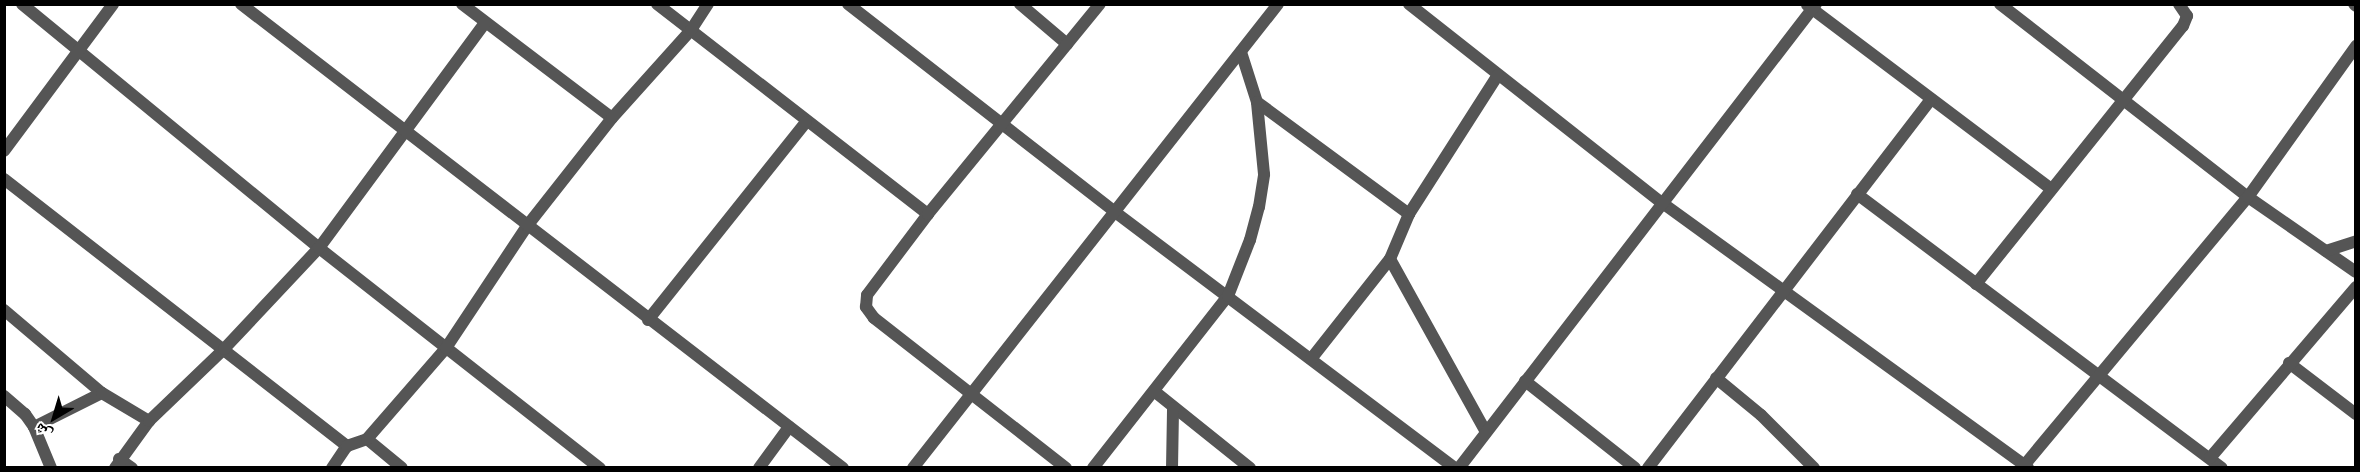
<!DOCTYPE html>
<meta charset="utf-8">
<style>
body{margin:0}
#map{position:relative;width:2360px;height:472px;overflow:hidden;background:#fff;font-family:"Asap Condensed","Noto Naskh Arabic",sans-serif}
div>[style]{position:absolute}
.minor>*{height:12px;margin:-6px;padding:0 6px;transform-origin:6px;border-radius:6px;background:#555}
.tertiary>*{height:12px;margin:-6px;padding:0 6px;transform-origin:6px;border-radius:6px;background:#555}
span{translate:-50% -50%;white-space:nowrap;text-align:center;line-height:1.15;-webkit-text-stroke:6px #fff;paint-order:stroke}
.frame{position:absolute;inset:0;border:6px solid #000;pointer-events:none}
.north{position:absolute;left:24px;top:388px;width:60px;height:60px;-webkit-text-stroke:4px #fff;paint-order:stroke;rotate:218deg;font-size:16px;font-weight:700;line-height:24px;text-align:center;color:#000}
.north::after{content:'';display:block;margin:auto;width:21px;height:27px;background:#000;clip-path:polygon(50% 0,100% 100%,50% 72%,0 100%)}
</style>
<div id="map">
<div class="minor">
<i style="left:22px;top:4px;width:384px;rotate:39.4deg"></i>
<i style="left:319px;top:248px;width:357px;rotate:38.1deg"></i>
<i style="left:462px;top:4px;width:188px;rotate:37.2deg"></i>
<i style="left:657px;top:4px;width:343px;rotate:37.8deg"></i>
<i style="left:848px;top:4px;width:338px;rotate:37.9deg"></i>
<i style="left:1115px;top:212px;width:426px;rotate:37deg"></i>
<i style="left:1020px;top:4px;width:62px;rotate:40.4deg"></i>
<i style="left:1409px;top:4px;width:320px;rotate:38.2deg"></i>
<i style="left:1661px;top:202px;width:453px;rotate:35.9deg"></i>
<i style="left:2000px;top:4px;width:314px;rotate:37.9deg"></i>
<i style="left:2248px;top:197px;width:131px;rotate:34.8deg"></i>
<i style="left:2354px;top:4px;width:3px;rotate:45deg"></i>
<i style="left:1807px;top:5px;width:306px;rotate:37deg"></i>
<i style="left:1241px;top:52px;width:52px;rotate:72.3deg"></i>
<i style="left:1257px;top:102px;width:189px;rotate:36.4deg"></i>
<i style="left:4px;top:151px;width:183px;rotate:-53.4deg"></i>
<i style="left:4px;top:179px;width:435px;rotate:37.9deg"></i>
<i style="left:1857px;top:194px;width:456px;rotate:36.9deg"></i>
<i style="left:2326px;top:251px;width:32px;rotate:-18deg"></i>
<i style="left:1390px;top:259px;width:198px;rotate:61deg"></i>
<i style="left:1976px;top:284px;width:331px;rotate:-51.3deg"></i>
<i style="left:2183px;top:26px;width:11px;rotate:-68deg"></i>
<i style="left:2187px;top:16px;width:14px;rotate:-124deg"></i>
<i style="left:4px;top:310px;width:128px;rotate:40.3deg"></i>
<i style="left:648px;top:320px;width:253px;rotate:-51.4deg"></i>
<i style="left:1311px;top:359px;width:127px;rotate:-51.7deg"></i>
<i style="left:1390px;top:259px;width:49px;rotate:-67.1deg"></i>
<i style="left:1409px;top:214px;width:165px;rotate:-57.4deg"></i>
<i style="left:2289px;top:363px;width:84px;rotate:37.3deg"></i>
<i style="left:1716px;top:378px;width:58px;rotate:39.4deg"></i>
<i style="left:1761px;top:415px;width:75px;rotate:45deg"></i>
<i style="left:1525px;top:381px;width:140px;rotate:38.3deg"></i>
<i style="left:1154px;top:391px;width:123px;rotate:38.7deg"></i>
<i style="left:4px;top:396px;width:28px;rotate:41deg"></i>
<i style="left:25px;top:414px;width:16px;rotate:55deg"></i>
<i style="left:34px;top:427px;width:44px;rotate:67.5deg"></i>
<i style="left:34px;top:427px;width:76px;rotate:-26.6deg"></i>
<i style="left:102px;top:393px;width:55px;rotate:30.8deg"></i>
<i style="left:367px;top:439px;width:45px;rotate:39.6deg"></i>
<i style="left:2210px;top:458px;width:225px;rotate:-49.5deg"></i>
<i style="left:119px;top:459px;width:16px;rotate:35deg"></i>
<i style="left:115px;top:468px;width:58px;rotate:-54.1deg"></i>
<i style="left:149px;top:421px;width:104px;rotate:-43.8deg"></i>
<i style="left:224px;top:349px;width:139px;rotate:-46.8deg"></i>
<i style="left:319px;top:248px;width:280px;rotate:-53.6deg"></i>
<i style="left:332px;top:468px;width:27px;rotate:-56deg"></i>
<i style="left:347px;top:446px;width:21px;rotate:-19deg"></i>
<i style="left:367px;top:439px;width:121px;rotate:-49deg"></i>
<i style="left:446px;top:348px;width:146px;rotate:-56.4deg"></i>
<i style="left:527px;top:226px;width:137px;rotate:-51.8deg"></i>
<i style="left:612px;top:118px;width:118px;rotate:-48.1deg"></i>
<i style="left:691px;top:30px;width:31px;rotate:-57deg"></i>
<i style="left:759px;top:468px;width:51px;rotate:-53.8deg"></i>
<i style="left:913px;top:468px;width:590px;rotate:-51.81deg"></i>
<i style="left:1066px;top:468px;width:244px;rotate:-142deg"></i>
<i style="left:874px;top:318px;width:14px;rotate:-126deg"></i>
<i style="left:866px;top:307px;width:12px;rotate:-85deg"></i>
<i style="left:867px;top:295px;width:101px;rotate:-53deg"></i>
<i style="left:928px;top:214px;width:271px;rotate:-50.7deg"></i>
<i style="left:1093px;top:468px;width:219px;rotate:-51.9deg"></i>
<i style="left:1228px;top:296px;width:60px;rotate:-68.6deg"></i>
<i style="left:1250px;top:240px;width:34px;rotate:-75deg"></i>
<i style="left:1259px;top:207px;width:33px;rotate:-81deg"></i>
<i style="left:1264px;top:174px;width:72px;rotate:-95.6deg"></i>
<i style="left:1172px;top:468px;width:60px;rotate:-89deg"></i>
<i style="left:1459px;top:468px;width:585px;rotate:-52.43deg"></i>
<i style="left:1648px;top:468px;width:465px;rotate:-52.5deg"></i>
<i style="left:2022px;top:468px;width:353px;rotate:-50.2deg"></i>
<i style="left:2248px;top:197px;width:186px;rotate:-54.4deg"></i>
</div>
<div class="tertiary">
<i style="left:241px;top:4px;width:760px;rotate:37.62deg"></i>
</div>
<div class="frame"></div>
<div class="north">ش</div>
</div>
